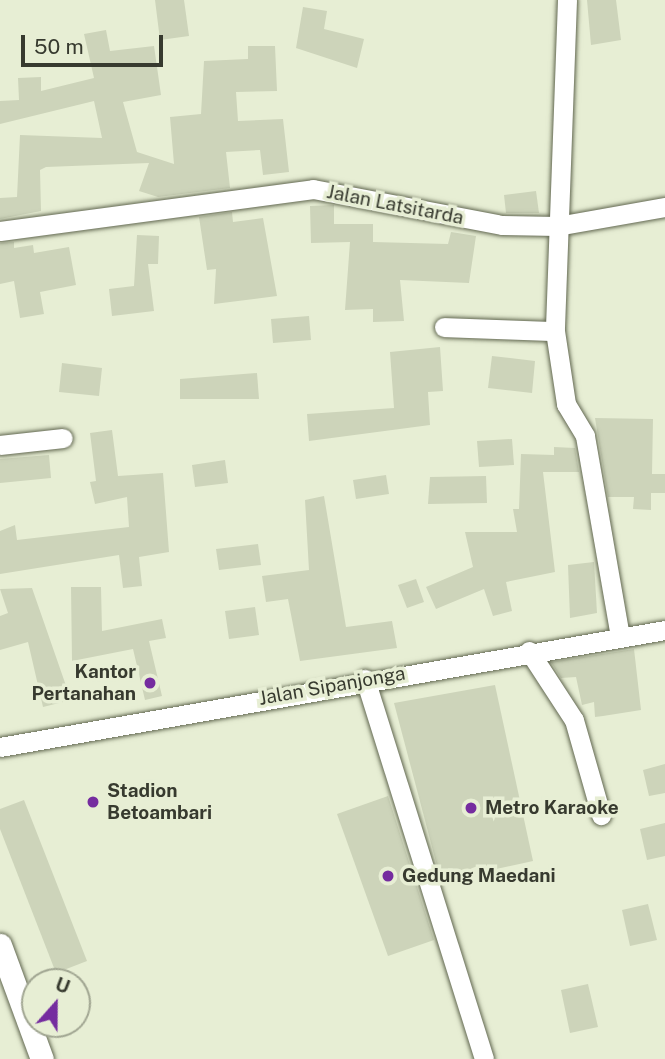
<!DOCTYPE html>
<style>
body{margin:0}
#map{position:relative;width:665px;height:1059px;overflow:hidden;background:#e7eed4;font-family:"Public Sans",sans-serif}
div>[style]{position:absolute}
.building>*{inset:0;background:#cdd4ba}
.roads{filter:drop-shadow(0 0 2px #626851) drop-shadow(0 0 2px #626851)}
.minor>*{height:19px;margin:-9.5px;padding:0 9.5px;transform-origin:9.5px;border-radius:9.5px;background:#fff}
.tertiary>*{height:23px;margin:-11.5px;padding:0 11.5px;transform-origin:11.5px;border-radius:11.5px;background:#fff}
.dots>*{width:19px;height:19px;translate:-50% -50%;box-sizing:border-box;border:4px solid #e7eed4;border-radius:50%}
span{translate:-50% -50%;white-space:nowrap;text-align:center;line-height:1.15;-webkit-text-stroke:7px #e7eed4;paint-order:stroke}
.street-label{font-size:19px;color:#373a2f}
.poi-label{font-size:19px;color:#373a2f;font-weight:700}
.right{translate:-100% -50%;text-align:right}
.left{translate:0 -50%;text-align:left}
.north{position:absolute;left:21px;top:968px;width:70px;height:70px;box-sizing:border-box;background:#e7eed4;border:2px solid #a1a692;border-radius:50%;rotate:21deg;font-size:19px;font-weight:700;line-height:28px;text-align:center;color:#373a2f}
.north::after{content:'';display:block;margin:auto;width:24px;height:32px;background:#752c9f;clip-path:polygon(50% 0,100% 100%,50% 72%,0 100%)}
.scale{position:absolute;left:21px;top:35px;width:142px;height:32px;box-sizing:border-box;border:4px solid #373a2f;border-top:0;padding-left:9px;font-size:21px;line-height:24px;white-space:nowrap;color:#373a2f;-webkit-text-stroke:5px #e7eed4;paint-order:stroke}
</style>
<div id="map">
<div class="building">
<i style="clip-path:polygon(155px 0,184px 0,189px 36px,160px 40px)"></i>
<i style="clip-path:polygon(587px 0,616px 0,621px 40px,591px 45px)"></i>
<i style="clip-path:polygon(303px 7px,327px 11px,324px 29px,364px 39px,357px 68px,296px 48px)"></i>
<i style="clip-path:polygon(106px 30px,110px 51px,154px 46px,161px 95px,123px 102px,137px 152px,174px 164px,170px 117px,201px 114px,204px 61px,248px 59px,248px 46px,275px 46px,277px 91px,236px 92px,238px 121px,283px 119px,289px 172px,263px 175px,260px 150px,226px 152px,230px 188px,158px 197px,139px 191px,149px 163px,46px 167px,40px 170px,41px 211px,0 219px,0 198px,17px 197px,20px 135px,102px 138px,94px 101px,0 124px,0 101px,19px 100px,18px 78px,41px 77px,41px 91px,94px 78px,84px 34px)"></i>
<i style="clip-path:polygon(536px 191px,539px 213px,506px 213px,504px 195px)"></i>
<i style="clip-path:polygon(334px 205px,334px 224px,373px 224px,373px 242px,448px 244px,451px 232px,476px 236px,469px 283px,400px 280px,404px 321px,373px 322px,373px 309px,345px 310px,350px 242px,311px 243px,310px 206px)"></i>
<i style="clip-path:polygon(232px 212px,233px 222px,263px 218px,277px 296px,214px 304px,216px 269px,207px 270px,199px 217px)"></i>
<i style="clip-path:polygon(137px 235px,159px 236px,158px 264px,148px 264px,154px 311px,112px 316px,109px 289px,134px 286px)"></i>
<i style="clip-path:polygon(14px 242px,14px 248px,33px 245px,34px 253px,69px 247px,76px 285px,40px 292px,44px 314px,20px 318px,14px 281px,0 284px,0 243px)"></i>
<i style="clip-path:polygon(309px 316px,311px 340px,273px 343px,271px 319px)"></i>
<i style="clip-path:polygon(440px 347px,443px 391px,428px 392px,430px 425px,309px 441px,307px 414px,394px 408px,390px 352px)"></i>
<i style="clip-path:polygon(492px 356px,535px 361px,532px 393px,488px 388px)"></i>
<i style="clip-path:polygon(62px 363px,102px 368px,99px 396px,59px 392px)"></i>
<i style="clip-path:polygon(257px 373px,259px 399px,180px 399px,180px 379px)"></i>
<i style="clip-path:polygon(595px 418px,653px 419px,652px 474px,665px 474px,665px 493px,651px 493px,651px 510px,633px 509px,634px 497px,608px 497px)"></i>
<i style="clip-path:polygon(112px 430px,118px 476px,163px 473px,169px 552px,139px 557px,142px 586px,123px 588px,119px 555px,0 574px,0 531px,15px 525px,17px 540px,129px 527px,127px 497px,95px 504px,90px 482px,96px 481px,90px 433px)"></i>
<i style="clip-path:polygon(512px 439px,514px 465px,479px 467px,477px 441px)"></i>
<i style="clip-path:polygon(554px 447px,575px 448px,579px 472px,543px 472px,555px 572px,506px 582px,512px 611px,493px 616px,484px 589px,436px 609px,426px 587px,473px 567px,465px 532px,517px 532px,513px 509px,519px 509px,521px 454px,554px 455px)"></i>
<i style="clip-path:polygon(49px 455px,51px 478px,0 483px,0 459px)"></i>
<i style="clip-path:polygon(225px 460px,228px 483px,195px 487px,192px 465px)"></i>
<i style="clip-path:polygon(386px 475px,389px 494px,356px 499px,353px 480px)"></i>
<i style="clip-path:polygon(486px 476px,487px 503px,428px 504px,430px 477px)"></i>
<i style="clip-path:polygon(324px 496px,346px 627px,392px 621px,397px 648px,300px 661px,288px 599px,266px 602px,262px 576px,309px 570px,305px 500px)"></i>
<i style="clip-path:polygon(258px 544px,261px 565px,219px 570px,216px 549px)"></i>
<i style="clip-path:polygon(594px 562px,597px 613px,570px 618px,568px 565px)"></i>
<i style="clip-path:polygon(416px 579px,424px 602px,407px 608px,398px 585px)"></i>
<i style="clip-path:polygon(71px 587px,101px 587px,102px 631px,162px 619px,166px 638px,149px 641px,162px 696px,145px 700px,133px 649px,72px 661px)"></i>
<i style="clip-path:polygon(32px 588px,71px 700px,43px 707px,28px 642px,0 650px,0 616px,8px 613px,0 589px)"></i>
<i style="clip-path:polygon(255px 607px,259px 635px,229px 639px,225px 611px)"></i>
<i style="clip-path:polygon(634px 649px,641px 710px,603px 716px,595px 717px,594px 702px,582px 705px,576px 677px,561px 678px,551px 662px)"></i>
<i style="clip-path:polygon(495px 685px,533px 861px,441px 881px,394px 703px)"></i>
<i style="clip-path:polygon(665px 764px,665px 793px,649px 796px,643px 770px)"></i>
<i style="clip-path:polygon(388px 796px,434px 940px,388px 956px,337px 814px)"></i>
<i style="clip-path:polygon(24px 800px,87px 961px,56px 973px,0 829px,0 809px)"></i>
<i style="clip-path:polygon(665px 823px,665px 856px,647px 860px,640px 829px)"></i>
<i style="clip-path:polygon(648px 904px,657px 940px,630px 946px,622px 910px)"></i>
<i style="clip-path:polygon(588px 984px,598px 1027px,570px 1033px,561px 990px)"></i>
</div>
<div class="roads">
<div class="minor">
<i style="left:567px;top:0;width:331px;rotate:92.1deg"></i>
<i style="left:555px;top:331px;width:74px;rotate:81.4deg"></i>
<i style="left:566px;top:404px;width:37px;rotate:59deg"></i>
<i style="left:585px;top:436px;width:203px;rotate:80.1deg"></i>
<i style="left:0;top:231px;width:316px;rotate:-7.6deg"></i>
<i style="left:313px;top:189px;width:192px;rotate:10.8deg"></i>
<i style="left:502px;top:225px;width:55px;rotate:1deg"></i>
<i style="left:557px;top:226px;width:110px;rotate:-10deg"></i>
<i style="left:444px;top:327px;width:111px;rotate:2.1deg"></i>
<i style="left:0;top:445px;width:63px;rotate:-6.3deg"></i>
<i style="left:529px;top:651px;width:82px;rotate:56.9deg"></i>
<i style="left:574px;top:720px;width:99px;rotate:74.1deg"></i>
<i style="left:365px;top:679px;width:398px;rotate:72.6deg"></i>
<i style="left:0;top:747px;width:675px;rotate:-9.98deg"></i>
</div>
<div class="tertiary">
<i style="left:0;top:945px;width:121px;rotate:69.8deg"></i>
</div>
</div>
<div class="dots">
<i style="left:150px;top:683px;background:#752c9f"></i>
<i style="left:93px;top:802px;background:#752c9f"></i>
<i style="left:471px;top:808px;background:#752c9f"></i>
<i style="left:388px;top:876px;background:#752c9f"></i>
</div>
<div class="street-label">
<span style="left:395px;top:205px;rotate:11deg">Jalan Latsitarda</span>
<span style="left:332px;top:686px;rotate:-10deg">Jalan Sipanjonga</span>
</div>
<div class="poi-label">
<span class="right" style="left:136px;top:683px">Kantor<br>Pertanahan</span>
<span class="left" style="left:107px;top:802px">Stadion<br>Betoambari</span>
<span class="left" style="left:485px;top:808px">Metro Karaoke</span>
<span class="left" style="left:402px;top:876px">Gedung Maedani</span>
</div>
<div class="north">U</div>
<div class="scale">50 m</div>
</div>
